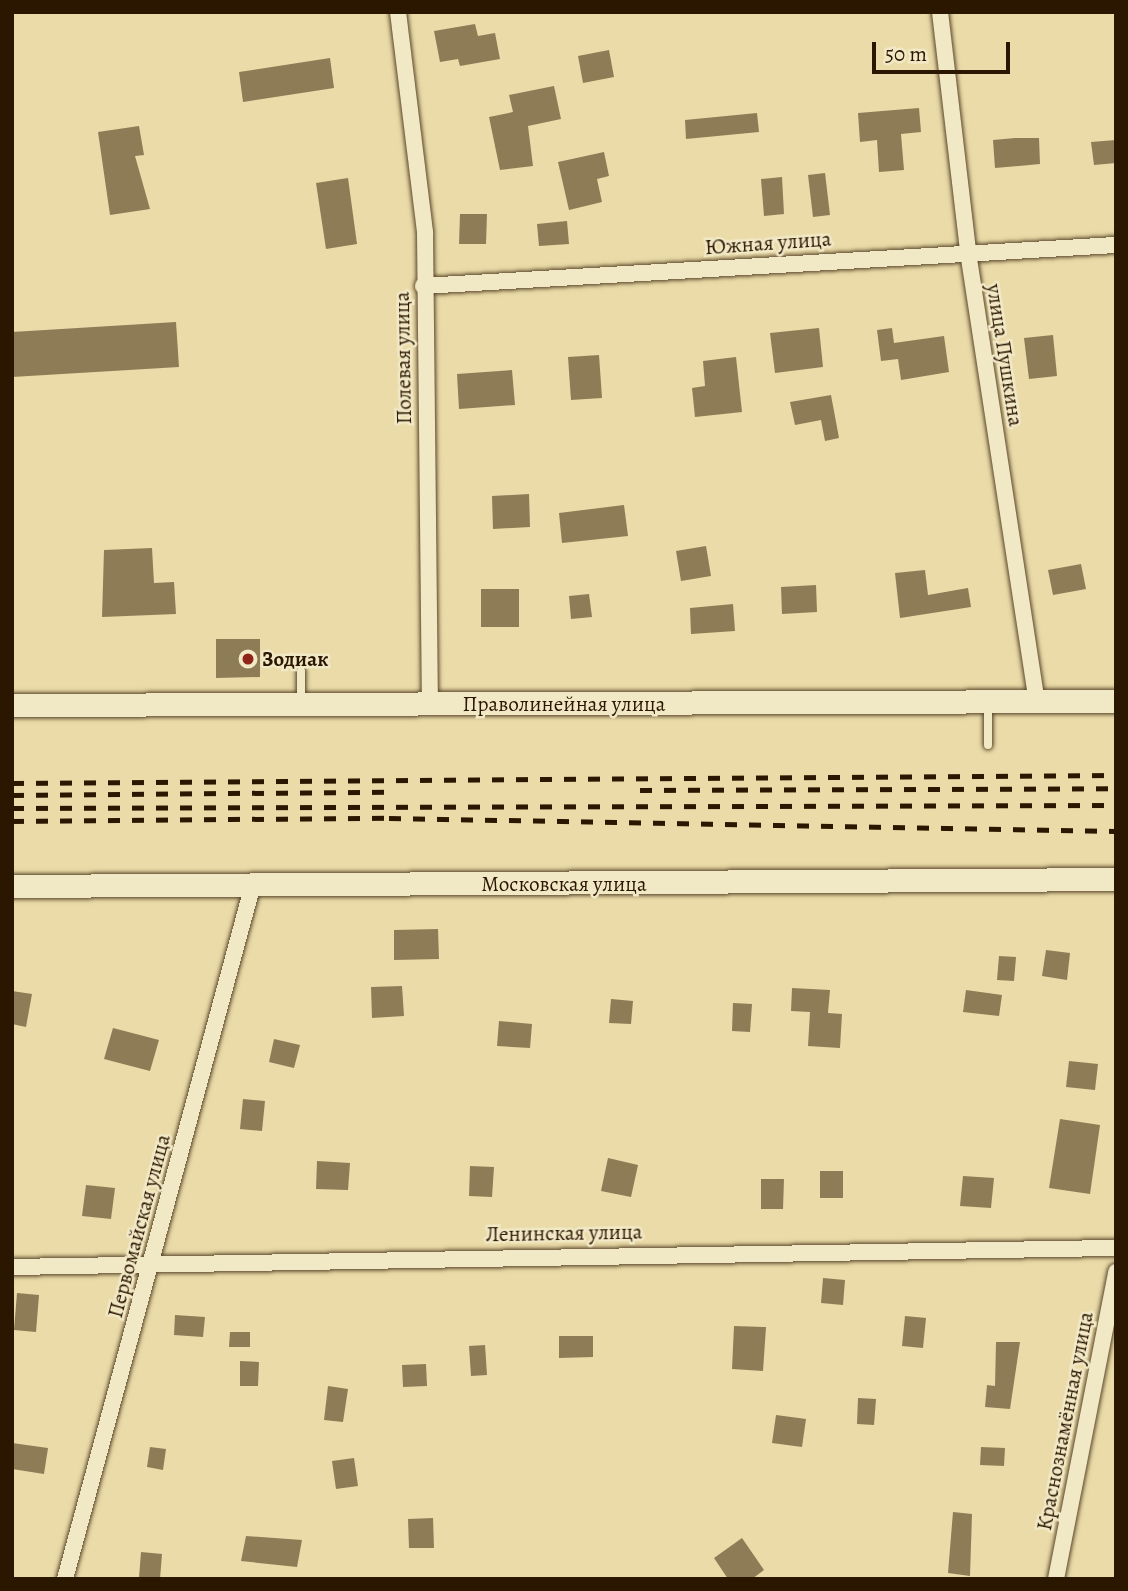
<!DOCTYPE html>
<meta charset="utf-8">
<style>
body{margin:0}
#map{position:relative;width:1128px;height:1591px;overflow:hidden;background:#eadba8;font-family:Alegreya,serif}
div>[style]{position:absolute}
.building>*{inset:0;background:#8e7c57}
.roads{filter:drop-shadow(0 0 2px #5b472a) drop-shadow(0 0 2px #5b472a)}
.lane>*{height:8px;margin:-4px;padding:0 4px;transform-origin:4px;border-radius:4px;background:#f1e8c6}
.street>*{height:16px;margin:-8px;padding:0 8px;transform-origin:8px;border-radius:8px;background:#f1e8c6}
.secondary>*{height:23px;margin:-11.5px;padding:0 11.5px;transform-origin:11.5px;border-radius:11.5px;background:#f1e8c6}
.rail>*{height:5px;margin-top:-2.5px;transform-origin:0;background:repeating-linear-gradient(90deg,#2b1600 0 12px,transparent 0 24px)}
.dots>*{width:19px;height:19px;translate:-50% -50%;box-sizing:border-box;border:4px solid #f1e8c6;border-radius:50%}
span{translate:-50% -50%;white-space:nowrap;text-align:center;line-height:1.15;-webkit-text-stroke:5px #f1e8c6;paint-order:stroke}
.street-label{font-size:21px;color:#2b1600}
.poi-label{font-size:21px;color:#2b1600;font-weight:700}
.left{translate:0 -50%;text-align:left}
.frame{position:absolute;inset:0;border:14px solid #2b1600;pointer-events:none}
.scale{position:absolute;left:872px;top:42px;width:138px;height:32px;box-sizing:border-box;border:4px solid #2b1600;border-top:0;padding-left:9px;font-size:21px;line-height:24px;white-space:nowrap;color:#2b1600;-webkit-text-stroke:5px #f1e8c6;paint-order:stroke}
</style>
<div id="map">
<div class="building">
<i style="clip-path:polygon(475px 24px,478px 36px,495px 33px,500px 59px,460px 66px,458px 59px,440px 62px,434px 31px)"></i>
<i style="clip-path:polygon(609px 50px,614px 77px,583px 83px,578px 56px)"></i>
<i style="clip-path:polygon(330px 58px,334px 88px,243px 102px,239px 72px)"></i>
<i style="clip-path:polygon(554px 86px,561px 119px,528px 126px,533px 166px,500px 170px,489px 117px,513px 112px,509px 95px)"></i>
<i style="clip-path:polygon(919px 108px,921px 132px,901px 134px,904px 170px,879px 172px,877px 140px,860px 142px,858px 113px)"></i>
<i style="clip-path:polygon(757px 113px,759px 132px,686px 139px,685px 120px)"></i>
<i style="clip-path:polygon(139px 126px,144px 155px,135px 156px,150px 209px,110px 215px,98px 132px)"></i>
<i style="clip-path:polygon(1015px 138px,1039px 138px,1040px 164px,995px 168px,993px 140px)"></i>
<i style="clip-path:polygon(1116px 140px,1116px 163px,1094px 165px,1091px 142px)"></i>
<i style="clip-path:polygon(604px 152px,609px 176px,597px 179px,602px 202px,569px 210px,558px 162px)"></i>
<i style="clip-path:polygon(825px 173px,830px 215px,813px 217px,808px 175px)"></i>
<i style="clip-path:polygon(782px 177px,784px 214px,764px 216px,761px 179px)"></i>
<i style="clip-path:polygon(348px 178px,357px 244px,326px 249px,316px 183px)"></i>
<i style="clip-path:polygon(460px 214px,487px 214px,486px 244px,459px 244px)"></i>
<i style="clip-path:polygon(567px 221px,569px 244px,539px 246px,537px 224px)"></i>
<i style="clip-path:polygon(176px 322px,179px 367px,12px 377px,12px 332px)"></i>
<i style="clip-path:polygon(819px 328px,823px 367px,775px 373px,770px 333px)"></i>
<i style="clip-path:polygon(892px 328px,894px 343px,944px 336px,949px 372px,901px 380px,898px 359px,881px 361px,877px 330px)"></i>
<i style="clip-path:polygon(1053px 335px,1057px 376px,1029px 379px,1024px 338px)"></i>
<i style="clip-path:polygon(599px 355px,602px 398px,571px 400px,568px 357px)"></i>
<i style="clip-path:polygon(736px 357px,742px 412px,695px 417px,692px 388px,705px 386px,703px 361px)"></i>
<i style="clip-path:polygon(512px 370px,515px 405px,459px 409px,457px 374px)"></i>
<i style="clip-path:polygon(831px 395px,839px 438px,825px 441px,821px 420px,795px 425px,790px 402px)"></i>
<i style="clip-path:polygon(529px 494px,530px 527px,493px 529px,492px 496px)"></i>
<i style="clip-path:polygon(624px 505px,628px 536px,562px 543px,559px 513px)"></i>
<i style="clip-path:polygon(706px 546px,711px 576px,681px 581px,676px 551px)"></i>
<i style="clip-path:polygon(152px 548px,154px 583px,174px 582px,176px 614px,102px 617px,104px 550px)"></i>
<i style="clip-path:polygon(1081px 564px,1086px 589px,1053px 595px,1048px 570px)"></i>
<i style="clip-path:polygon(925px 570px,928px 595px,968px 588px,971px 607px,900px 618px,895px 573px)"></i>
<i style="clip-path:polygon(816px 585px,817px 612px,782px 614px,781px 587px)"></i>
<i style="clip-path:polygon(481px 589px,519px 589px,519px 627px,481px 627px)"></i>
<i style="clip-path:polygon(589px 594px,592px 617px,571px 619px,569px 596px)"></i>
<i style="clip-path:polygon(733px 604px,735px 631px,691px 634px,690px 608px)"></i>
<i style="clip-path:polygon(216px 639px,260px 639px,260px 677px,216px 678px)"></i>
<i style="clip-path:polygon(438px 929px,439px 959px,394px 960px,394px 930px)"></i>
<i style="clip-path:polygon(1046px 950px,1070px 953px,1067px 980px,1042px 976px)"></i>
<i style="clip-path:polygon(999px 956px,1016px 957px,1014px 981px,997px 980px)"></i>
<i style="clip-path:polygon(402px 986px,404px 1016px,372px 1018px,371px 987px)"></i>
<i style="clip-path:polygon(792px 988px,830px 990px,828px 1013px,842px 1014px,840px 1048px,808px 1046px,810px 1012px,791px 1011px)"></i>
<i style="clip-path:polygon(966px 990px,1002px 995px,999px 1016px,963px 1012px)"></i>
<i style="clip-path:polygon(12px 991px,32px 994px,26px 1027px,12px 1024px)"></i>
<i style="clip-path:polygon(611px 999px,633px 1001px,631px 1024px,609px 1023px)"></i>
<i style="clip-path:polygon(733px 1003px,752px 1004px,750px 1032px,732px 1031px)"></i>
<i style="clip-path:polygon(499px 1021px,532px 1024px,530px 1048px,497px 1046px)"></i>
<i style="clip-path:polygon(113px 1028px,159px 1040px,150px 1071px,104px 1059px)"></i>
<i style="clip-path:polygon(274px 1039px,300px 1045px,294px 1068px,269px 1062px)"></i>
<i style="clip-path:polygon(1069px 1061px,1098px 1064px,1095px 1090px,1066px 1087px)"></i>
<i style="clip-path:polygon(243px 1099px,265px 1101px,262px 1131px,240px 1129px)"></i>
<i style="clip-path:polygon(1060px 1119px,1100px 1125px,1090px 1194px,1049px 1188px)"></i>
<i style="clip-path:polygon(608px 1158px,638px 1165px,631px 1197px,601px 1191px)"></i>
<i style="clip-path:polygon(317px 1161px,350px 1163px,348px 1190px,316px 1189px)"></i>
<i style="clip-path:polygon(470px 1166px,494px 1167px,492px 1197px,469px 1196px)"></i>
<i style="clip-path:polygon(820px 1171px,843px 1171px,843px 1198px,820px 1198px)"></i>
<i style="clip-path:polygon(963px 1176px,994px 1178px,991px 1208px,960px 1206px)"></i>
<i style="clip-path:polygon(761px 1179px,784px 1179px,783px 1209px,761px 1209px)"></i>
<i style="clip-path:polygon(86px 1185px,115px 1188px,111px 1219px,82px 1216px)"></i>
<i style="clip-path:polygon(823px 1278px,845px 1280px,843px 1305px,821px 1303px)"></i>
<i style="clip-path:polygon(17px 1293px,39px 1295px,36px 1332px,14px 1330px)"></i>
<i style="clip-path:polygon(175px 1315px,205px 1317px,203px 1337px,174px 1335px)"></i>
<i style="clip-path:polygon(905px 1316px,926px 1318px,923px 1348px,902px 1346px)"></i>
<i style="clip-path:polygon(734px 1326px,766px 1327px,763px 1371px,732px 1369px)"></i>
<i style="clip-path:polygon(230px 1332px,250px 1332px,250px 1347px,229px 1347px)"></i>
<i style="clip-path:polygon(559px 1336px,593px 1336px,593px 1357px,559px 1358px)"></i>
<i style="clip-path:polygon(996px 1342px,1020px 1342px,1010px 1409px,985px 1407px,987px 1385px,995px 1386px)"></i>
<i style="clip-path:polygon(485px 1345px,487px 1375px,471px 1376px,469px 1346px)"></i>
<i style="clip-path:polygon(240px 1361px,259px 1362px,258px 1386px,240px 1386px)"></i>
<i style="clip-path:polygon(426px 1364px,427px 1386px,403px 1387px,402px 1365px)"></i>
<i style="clip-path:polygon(328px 1386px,348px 1389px,343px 1422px,324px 1420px)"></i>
<i style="clip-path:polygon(858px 1398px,876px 1399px,874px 1425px,857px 1424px)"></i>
<i style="clip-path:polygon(776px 1415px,806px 1419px,802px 1447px,772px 1443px)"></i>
<i style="clip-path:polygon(12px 1443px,48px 1448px,44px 1474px,12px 1469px)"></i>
<i style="clip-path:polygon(150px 1447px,166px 1449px,163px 1470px,147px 1467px)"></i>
<i style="clip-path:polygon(981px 1447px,1005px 1448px,1004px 1466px,980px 1465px)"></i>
<i style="clip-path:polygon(354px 1458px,358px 1486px,336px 1489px,332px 1461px)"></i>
<i style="clip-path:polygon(953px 1512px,972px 1514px,970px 1576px,948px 1573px)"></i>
<i style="clip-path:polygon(433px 1518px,434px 1548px,409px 1548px,408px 1519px)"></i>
<i style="clip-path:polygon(246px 1536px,302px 1540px,297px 1567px,241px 1561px)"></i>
<i style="clip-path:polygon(742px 1538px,764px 1570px,752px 1579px,728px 1579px,714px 1558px)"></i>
<i style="clip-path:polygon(141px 1552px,162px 1554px,160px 1579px,139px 1578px)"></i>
</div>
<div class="roads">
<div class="lane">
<i style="left:301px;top:701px;width:30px;rotate:-90deg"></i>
<i style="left:988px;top:745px;width:42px;rotate:-90deg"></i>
</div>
<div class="street">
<i style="left:398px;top:12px;width:222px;rotate:83deg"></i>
<i style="left:425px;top:232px;width:473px;rotate:89.4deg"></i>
<i style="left:940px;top:12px;width:242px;rotate:83.3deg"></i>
<i style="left:968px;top:252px;width:456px;rotate:81.3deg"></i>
<i style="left:423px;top:286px;width:694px;rotate:-3.39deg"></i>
<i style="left:12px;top:1267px;width:1104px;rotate:-0.99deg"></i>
<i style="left:65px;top:1579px;width:720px;rotate:-74.86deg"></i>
<i style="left:1056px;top:1579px;width:313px;rotate:-78.9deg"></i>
</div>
<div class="secondary">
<i style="left:12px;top:705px;width:1104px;rotate:-0.21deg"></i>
<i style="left:12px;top:886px;width:1104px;rotate:-0.36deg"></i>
</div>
</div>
<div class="rail">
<i style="left:12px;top:783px;width:1104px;rotate:-0.42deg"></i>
<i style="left:640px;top:790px;width:476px;rotate:-0.2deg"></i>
<i style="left:12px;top:795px;width:376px;rotate:-0.5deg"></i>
<i style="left:12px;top:808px;width:1104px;rotate:-0.16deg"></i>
<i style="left:12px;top:821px;width:377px;rotate:-0.5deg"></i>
<i style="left:389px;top:818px;width:727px;rotate:1.02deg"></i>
</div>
<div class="dots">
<i style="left:248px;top:659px;background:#8f2418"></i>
</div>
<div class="street-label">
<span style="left:768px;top:243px;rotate:-4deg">Южная улица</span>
<span style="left:1005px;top:355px;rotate:81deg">улица Пушкина</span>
<span style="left:403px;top:358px;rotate:-91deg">Полевая улица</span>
<span style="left:564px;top:704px">Праволинейная улица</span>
<span style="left:564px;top:884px">Московская улица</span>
<span style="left:139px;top:1226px;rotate:-75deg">Первомайская улица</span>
<span style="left:564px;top:1233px;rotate:-1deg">Ленинская улица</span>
<span style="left:1065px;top:1421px;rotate:-79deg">Краснознамённая улица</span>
</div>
<div class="poi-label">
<span class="left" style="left:262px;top:659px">Зодиак</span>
</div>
<div class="frame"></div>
<div class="scale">50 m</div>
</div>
